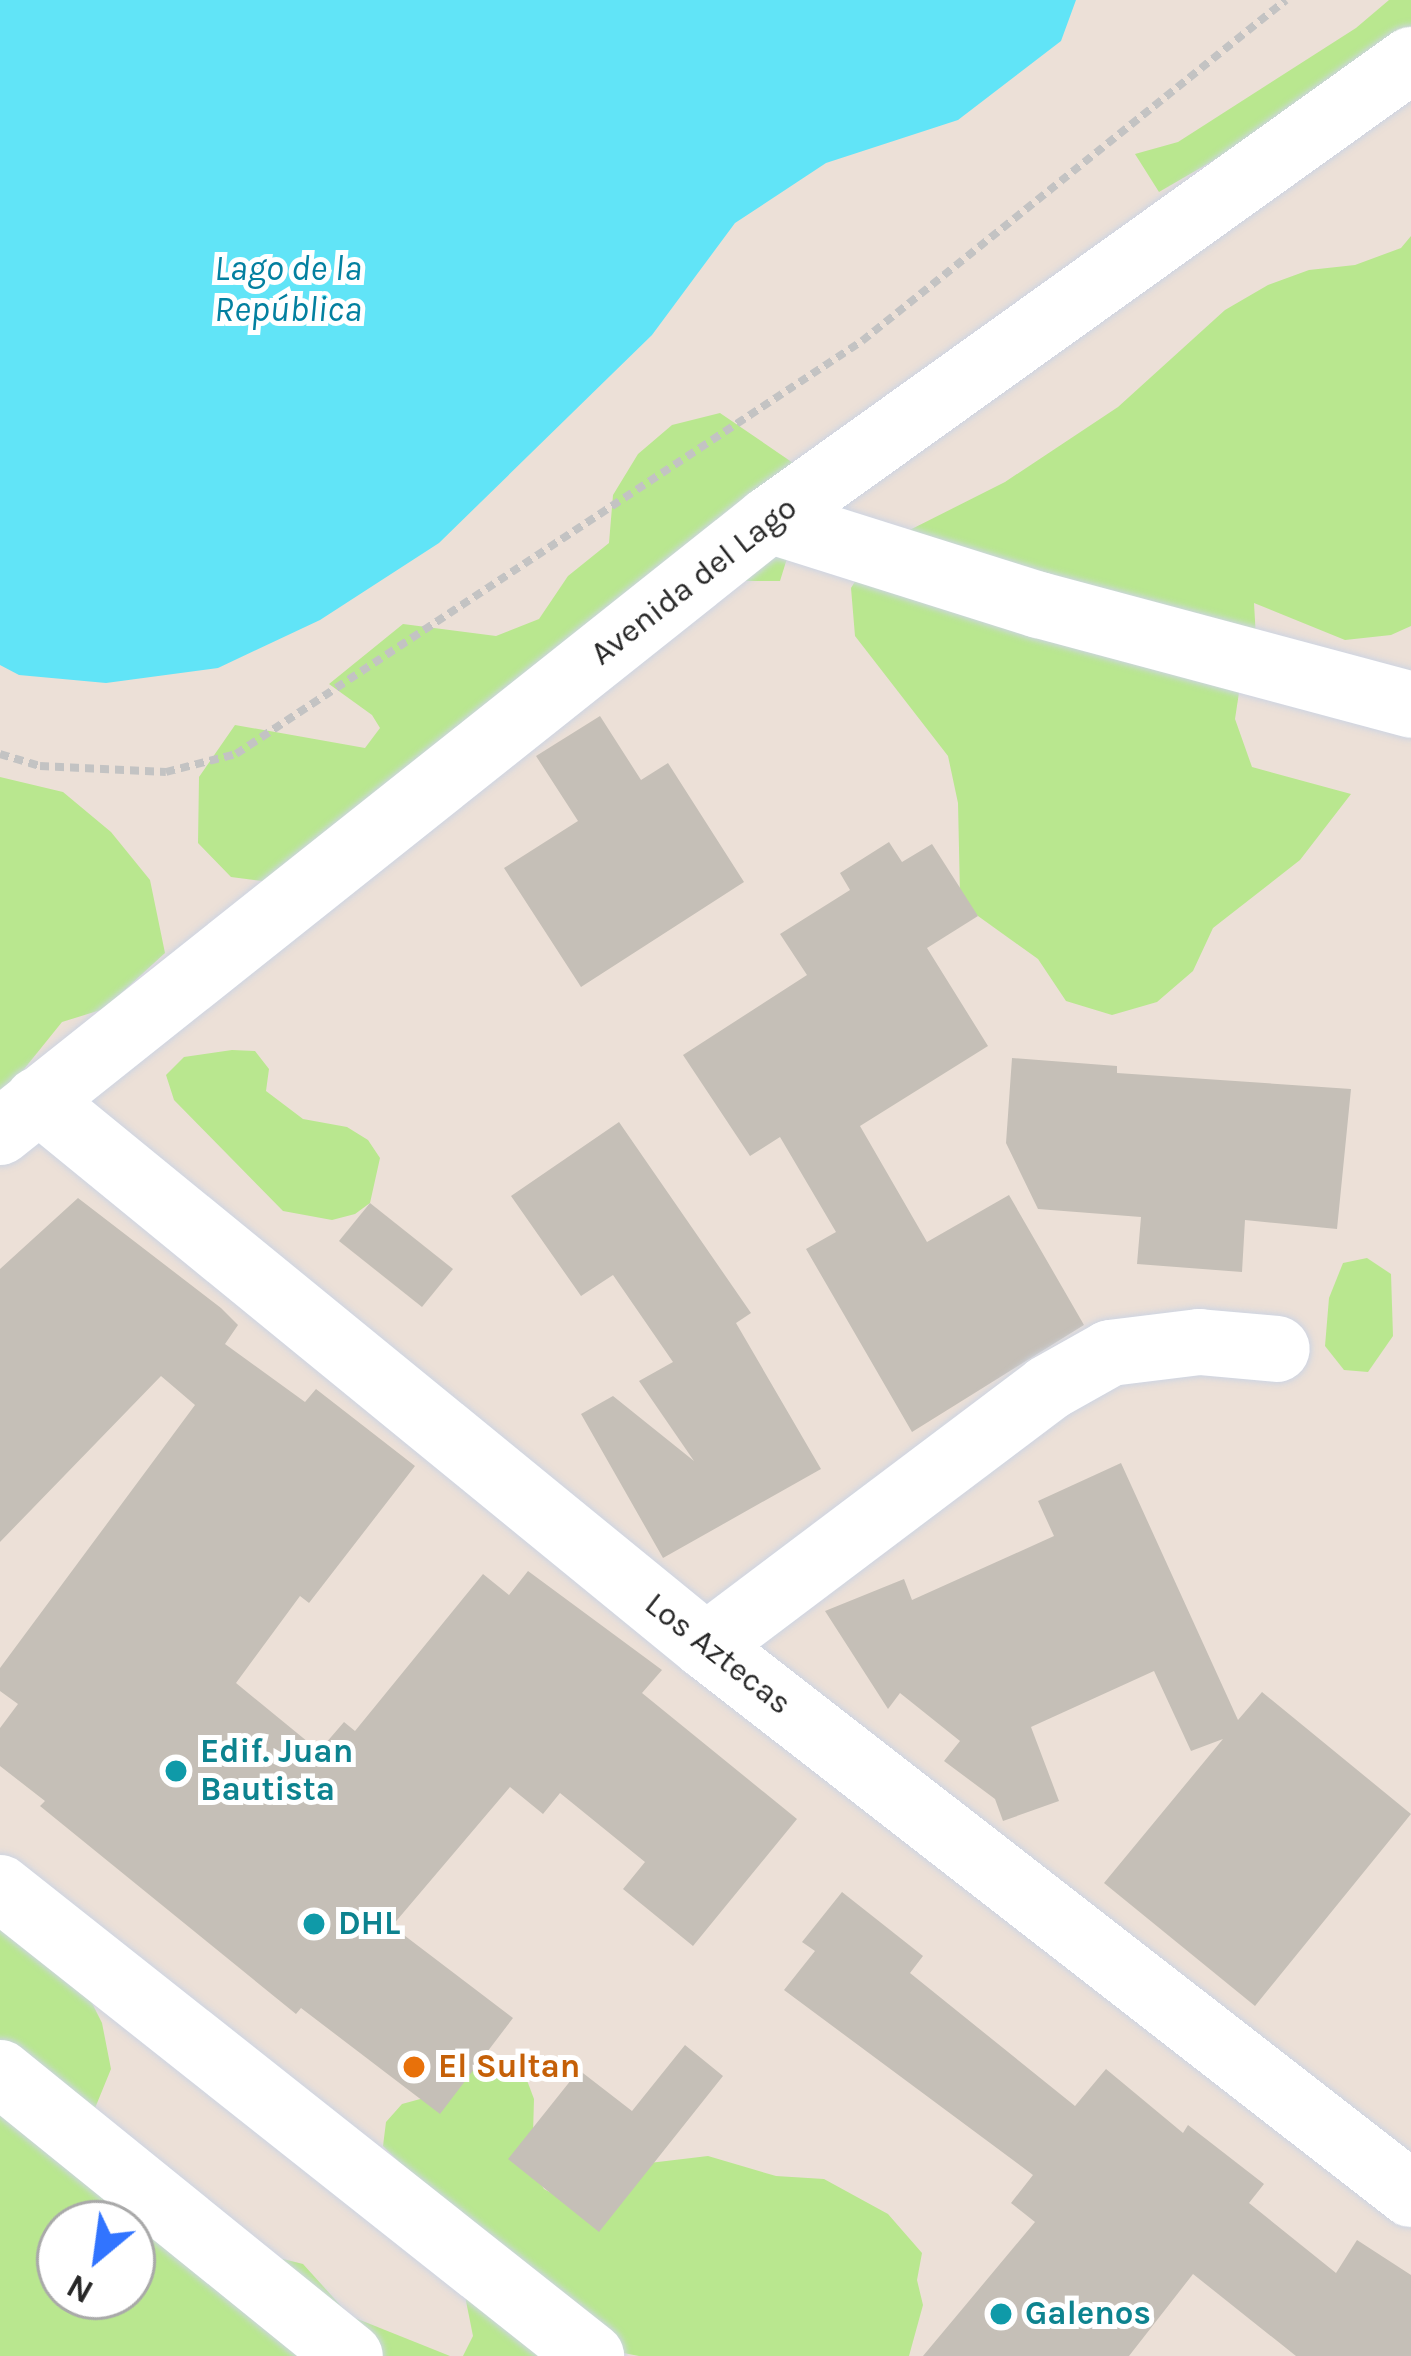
<!DOCTYPE html>
<meta charset="utf-8">
<style>
body{margin:0}
#map{position:relative;width:1411px;height:2356px;overflow:hidden;background:#ece0d7;font-family:Karla,sans-serif}
div>[style]{position:absolute}
.green>*{inset:0;background:#b9e78f}
.water>*{inset:0;background:#61e4f7}
.building>*{inset:0;background:#c5bfb7}
.path>*{height:8px;margin-top:-4px;transform-origin:0;background:repeating-linear-gradient(90deg,#c3c3c3 0 9px,transparent 0 15px)}
.roads{filter:drop-shadow(0 0 3px #cdd4e2) drop-shadow(0 0 3px #cdd4e2)}
.minor>*{height:66px;margin:-33px;padding:0 33px;transform-origin:33px;border-radius:33px;background:#fff}
.dots>*{width:33px;height:33px;translate:-50% -50%;box-sizing:border-box;border:6px solid #fff;border-radius:50%}
span{translate:-50% -50%;white-space:nowrap;text-align:center;line-height:1.15;-webkit-text-stroke:10px #fff;paint-order:stroke}
.street-label{font-size:33px;color:#272727}
.culture-label{font-size:33px;color:#0d838f;font-weight:700}
.left{translate:0 -50%;text-align:left}
.food-label{font-size:33px;color:#c56008;font-weight:700}
.water-label{font-size:36px;color:#0380a0;font-style:italic}
.north{position:absolute;left:36px;top:2200px;width:120px;height:120px;box-sizing:border-box;background:#fff;border:3px solid #a9a9a9;border-radius:50%;rotate:209deg;font-size:33px;font-weight:700;line-height:48px;text-align:center;color:#272727}
.north::after{content:'';display:block;margin:auto;width:42px;height:54px;background:#3174ff;clip-path:polygon(50% 0,100% 100%,50% 72%,0 100%)}
</style>
<div id="map">
<div class="green">
<i style="clip-path:polygon(1389px 0,1411px 0,1411px 46px,1159px 192px,1135px 154px,1178px 142px,1356px 28px)"></i>
<i style="clip-path:polygon(1411px 236px,1411px 626px,1391px 635px,1345px 640px,1254px 603px,1257px 656px,1240px 686px,1235px 719px,1252px 767px,1351px 794px,1300px 860px,1213px 928px,1193px 971px,1157px 1002px,1112px 1015px,1066px 1001px,1038px 959px,978px 916px,960px 895px,958px 803px,948px 756px,855px 636px,851px 588px,876px 547px,1005px 482px,1118px 407px,1225px 310px,1268px 285px,1309px 270px,1355px 265px,1401px 248px)"></i>
<i style="clip-path:polygon(720px 413px,796px 465px,802px 510px,780px 581px,741px 581px,630px 671px,285px 884px,231px 877px,198px 843px,199px 777px,235px 725px,365px 748px,380px 728px,372px 715px,329px 684px,403px 624px,496px 636px,539px 619px,568px 576px,609px 543px,613px 495px,638px 454px,672px 425px)"></i>
<i style="clip-path:polygon(0 777px,63px 792px,111px 832px,150px 880px,165px 953px,104px 1009px,62px 1022px,0 1099px)"></i>
<i style="clip-path:polygon(232px 1050px,255px 1051px,269px 1069px,266px 1091px,303px 1119px,347px 1127px,368px 1140px,380px 1158px,370px 1203px,355px 1214px,332px 1220px,283px 1211px,174px 1100px,166px 1075px,184px 1057px)"></i>
<i style="clip-path:polygon(1367px 1258px,1391px 1274px,1393px 1336px,1368px 1372px,1344px 1370px,1325px 1346px,1329px 1298px,1343px 1263px)"></i>
<i style="clip-path:polygon(evenodd,0 1908px,91px 2001px,102px 2023px,111px 2069px,93px 2113px,255px 2252px,303px 2264px,350px 2316px,450px 2356px,0 2356px,0 1908px,60px 2224px,132px 2224px,132px 2296px,60px 2296px,60px 2224px)"></i>
<i style="clip-path:polygon(504px 2060px,525px 2075px,534px 2099px,532px 2170px,544px 2189px,566px 2201px,641px 2164px,708px 2156px,776px 2176px,824px 2179px,888px 2214px,922px 2253px,917px 2280px,923px 2305px,909px 2356px,639px 2356px,608px 2350px,597px 2356px,463px 2356px,473px 2336px,463px 2286px,398px 2161px,383px 2146px,386px 2122px,402px 2104px,424px 2098px,459px 2070px)"></i>
</div>
<div class="water">
<i style="clip-path:polygon(0 0,1076px 0,1061px 41px,958px 120px,826px 163px,735px 223px,652px 335px,439px 543px,320px 620px,218px 668px,106px 683px,19px 675px,0 665px)"></i>
</div>
<div class="building">
<i style="clip-path:polygon(600px 716px,641px 780px,668px 763px,744px 882px,581px 987px,504px 868px,578px 821px,536px 756px)"></i>
<i style="clip-path:polygon(889px 842px,902px 862px,932px 844px,978px 916px,927px 948px,988px 1046px,860px 1126px,927px 1242px,1009px 1195px,1084px 1325px,912px 1432px,806px 1249px,836px 1232px,780px 1137px,750px 1156px,683px 1055px,807px 975px,780px 934px,850px 890px,840px 873px)"></i>
<i style="clip-path:polygon(1012px 1058px,1117px 1066px,1117px 1073px,1351px 1089px,1337px 1229px,1245px 1220px,1242px 1272px,1137px 1264px,1141px 1217px,1038px 1209px,1006px 1143px)"></i>
<i style="clip-path:polygon(619px 1122px,751px 1313px,736px 1323px,821px 1469px,663px 1558px,581px 1414px,613px 1396px,694px 1461px,639px 1381px,673px 1362px,613px 1275px,581px 1296px,511px 1196px)"></i>
<i style="clip-path:polygon(78px 1198px,221px 1308px,238px 1325px,225px 1344px,305px 1402px,316px 1389px,415px 1466px,309px 1603px,300px 1596px,236px 1683px,319px 1751px,344px 1722px,355px 1731px,483px 1574px,509px 1595px,528px 1571px,662px 1670px,642px 1693px,797px 1819px,693px 1946px,623px 1889px,645px 1862px,560px 1793px,543px 1814px,510px 1787px,392px 1926px,513px 2018px,440px 2114px,301px 2008px,296px 2014px,40px 1806px,45px 1801px,0 1766px,0 1728px,18px 1704px,0 1691px,0 1668px,195px 1405px,161px 1376px,0 1542px,0 1269px)"></i>
<i style="clip-path:polygon(370px 1203px,453px 1269px,422px 1307px,339px 1241px)"></i>
<i style="clip-path:polygon(1121px 1463px,1238px 1720px,1262px 1692px,1411px 1814px,1255px 2006px,1104px 1883px,1223px 1739px,1191px 1751px,1154px 1671px,1031px 1727px,1059px 1801px,1003px 1821px,995px 1799px,944px 1761px,960px 1741px,900px 1693px,888px 1709px,825px 1611px,904px 1579px,912px 1600px,1054px 1536px,1038px 1501px)"></i>
<i style="clip-path:polygon(842px 1892px,923px 1956px,910px 1973px,1075px 2106px,1106px 2069px,1183px 2133px,1188px 2125px,1264px 2184px,1249px 2203px,1336px 2273px,1357px 2240px,1411px 2275px,1411px 2356px,1296px 2356px,1193px 2274px,1129px 2356px,923px 2356px,1035px 2222px,1011px 2203px,1033px 2175px,784px 1990px,815px 1951px,802px 1942px)"></i>
<i style="clip-path:polygon(685px 2045px,723px 2076px,599px 2232px,508px 2159px,579px 2070px,632px 2111px)"></i>
</div>
<div class="path">
<i style="left:0;top:754px;width:42px;rotate:16.7deg"></i>
<i style="left:40px;top:766px;width:126px;rotate:2.7deg"></i>
<i style="left:166px;top:772px;width:72px;rotate:-14.4deg"></i>
<i style="left:236px;top:754px;width:750px;rotate:-33.41deg"></i>
<i style="left:862px;top:341px;width:544px;rotate:-38.81deg"></i>
</div>
<div class="roads">
<div class="minor">
<i style="left:769px;top:520px;width:283px;rotate:17.5deg"></i>
<i style="left:1039px;top:605px;width:385px;rotate:15deg"></i>
<i style="left:38px;top:1100px;width:863px;rotate:39.26deg"></i>
<i style="left:706px;top:1646px;width:893px;rotate:37.86deg"></i>
<i style="left:0;top:1132px;width:983px;rotate:-38.51deg"></i>
<i style="left:769px;top:520px;width:790px;rotate:-35.62deg"></i>
<i style="left:706px;top:1646px;width:428px;rotate:-37deg"></i>
<i style="left:1048px;top:1388px;width:71px;rotate:-29.4deg"></i>
<i style="left:1110px;top:1353px;width:90px;rotate:-7deg"></i>
<i style="left:1199px;top:1342px;width:78px;rotate:5.1deg"></i>
<i style="left:0;top:1888px;width:754px;rotate:38.37deg"></i>
<i style="left:0;top:2073px;width:450px;rotate:39deg"></i>
</div>
</div>
<div class="dots">
<i style="left:176px;top:1771px;background:#0f9aa8"></i>
<i style="left:314px;top:1924px;background:#0f9aa8"></i>
<i style="left:414px;top:2067px;background:#e8710a"></i>
<i style="left:1001px;top:2314px;background:#0f9aa8"></i>
</div>
<div class="street-label">
<span style="left:694px;top:581px;rotate:-38deg">Avenida del Lago</span>
<span style="left:718px;top:1654px;rotate:38deg">Los Aztecas</span>
</div>
<div class="culture-label">
<span class="left" style="left:200px;top:1771px">Edif. Juan<br>Bautista</span>
<span class="left" style="left:338px;top:1924px">DHL</span>
<span class="left" style="left:1025px;top:2314px">Galenos</span>
</div>
<div class="food-label">
<span class="left" style="left:438px;top:2067px">El Sultan</span>
</div>
<div class="water-label">
<span style="left:288px;top:289px">Lago de la<br>República</span>
</div>
<div class="north">N</div>
</div>
